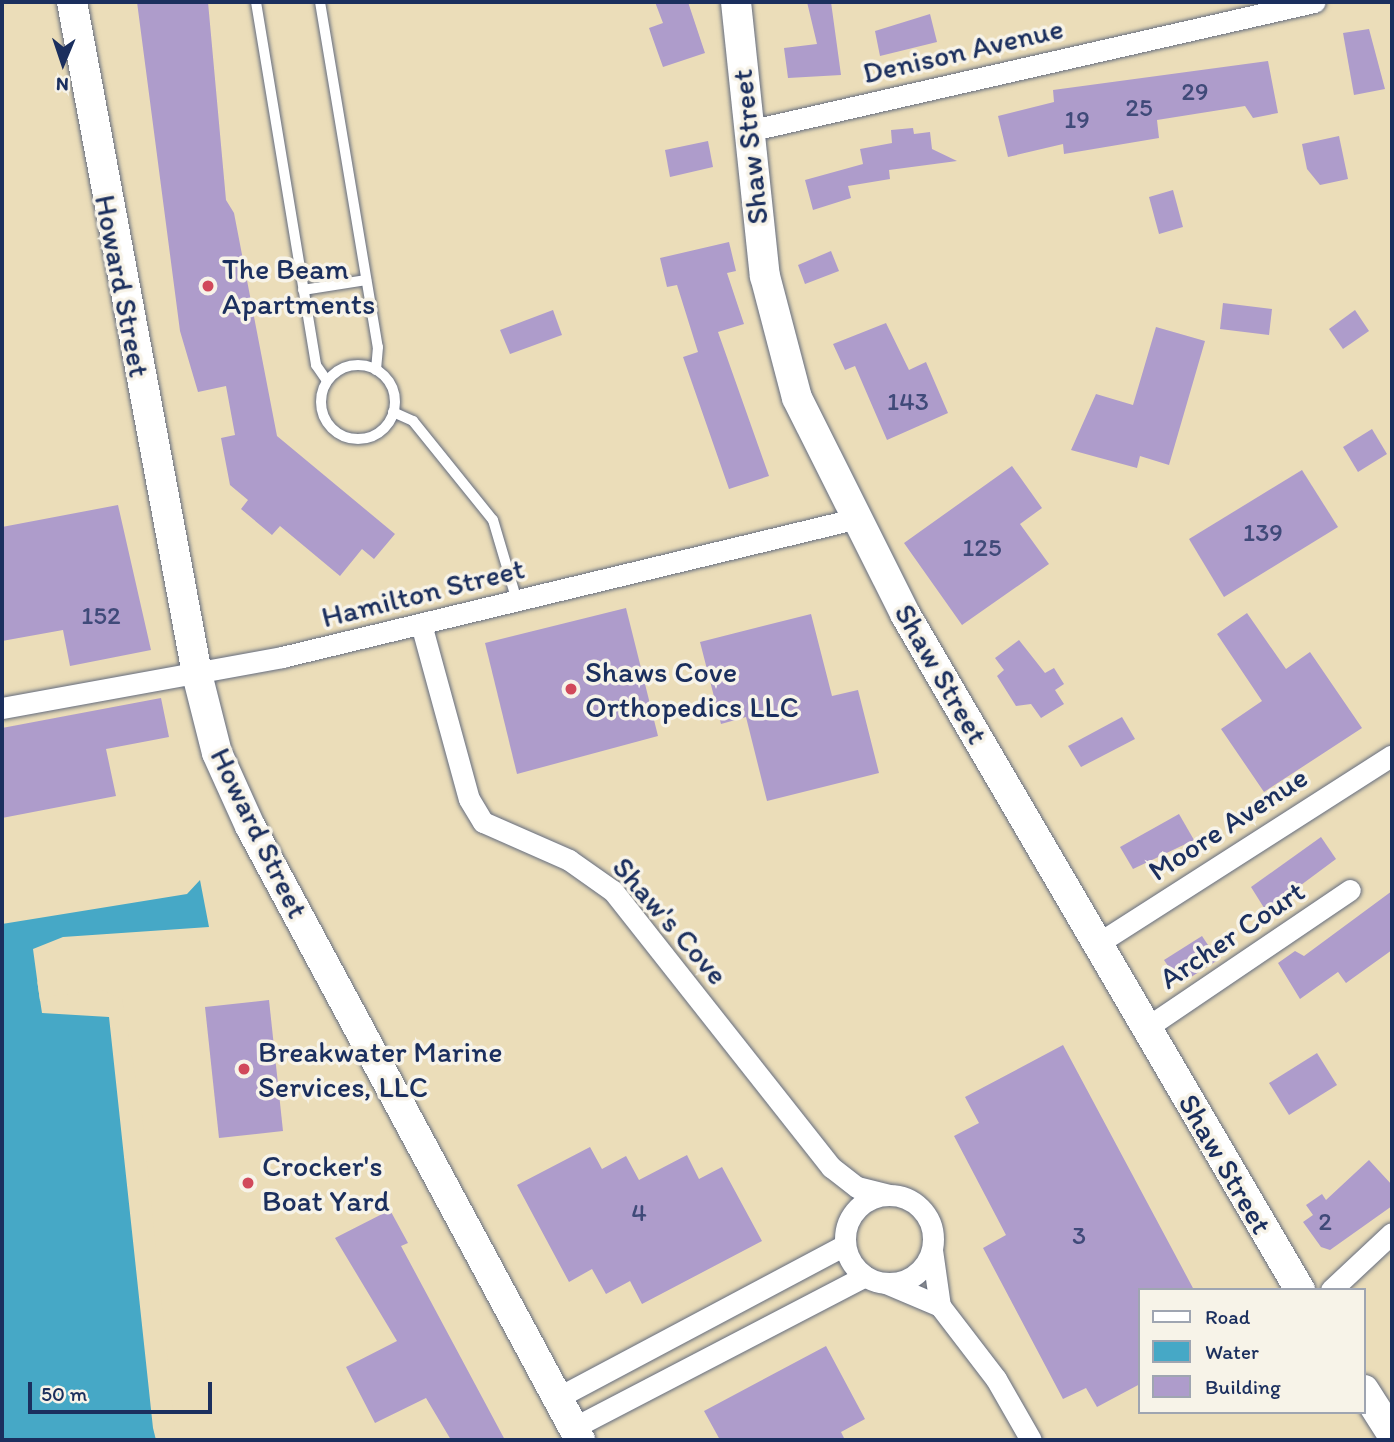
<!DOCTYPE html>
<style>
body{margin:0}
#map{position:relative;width:1394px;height:1442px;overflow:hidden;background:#ebddb9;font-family:Itim,sans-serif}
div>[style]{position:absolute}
.water>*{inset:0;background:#46a8c6}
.pier>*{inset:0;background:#ebddb9}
.building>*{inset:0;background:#ae9ccb}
.roads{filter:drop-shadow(0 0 2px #646c7e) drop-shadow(0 0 2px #646c7e)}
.lane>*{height:10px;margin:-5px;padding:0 5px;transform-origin:5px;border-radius:5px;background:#fff}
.lane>.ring{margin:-5px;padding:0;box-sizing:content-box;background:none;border:10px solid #fff;border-radius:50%}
.street>*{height:21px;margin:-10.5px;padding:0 10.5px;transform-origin:10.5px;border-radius:10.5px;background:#fff}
.street>.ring{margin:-10.5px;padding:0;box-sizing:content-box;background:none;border:21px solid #fff;border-radius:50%}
.secondary>*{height:30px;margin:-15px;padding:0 15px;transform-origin:15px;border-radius:15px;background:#fff}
.dots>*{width:19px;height:19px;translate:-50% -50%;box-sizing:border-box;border:4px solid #f7f3e8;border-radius:50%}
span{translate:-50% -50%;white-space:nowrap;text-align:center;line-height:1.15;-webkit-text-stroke:7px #f7f3e8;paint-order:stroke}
.number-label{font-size:26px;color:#404a79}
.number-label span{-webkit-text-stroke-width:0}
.street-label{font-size:30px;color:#1b2f5e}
.poi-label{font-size:30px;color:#1b2f5e}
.left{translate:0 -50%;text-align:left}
.frame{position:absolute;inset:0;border:4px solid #1b2f5e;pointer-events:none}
.legend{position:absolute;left:1138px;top:1288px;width:228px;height:126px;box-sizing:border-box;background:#f7f3e8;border:2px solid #9fa5b1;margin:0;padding:9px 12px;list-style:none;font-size:21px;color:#1b2f5e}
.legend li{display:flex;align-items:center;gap:14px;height:35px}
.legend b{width:35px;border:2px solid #9fa5b1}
.north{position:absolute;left:28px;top:28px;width:70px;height:70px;-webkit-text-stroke:5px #f7f3e8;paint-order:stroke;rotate:182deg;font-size:19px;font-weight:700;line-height:28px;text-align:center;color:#1b2f5e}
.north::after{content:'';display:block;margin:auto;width:24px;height:32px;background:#1b2f5e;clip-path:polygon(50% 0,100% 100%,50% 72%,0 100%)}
.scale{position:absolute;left:28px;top:1382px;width:184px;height:32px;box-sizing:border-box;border:4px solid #1b2f5e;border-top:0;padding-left:9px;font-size:21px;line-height:24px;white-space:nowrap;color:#1b2f5e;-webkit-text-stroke:5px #f7f3e8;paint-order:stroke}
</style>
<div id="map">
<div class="water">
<i style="clip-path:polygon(200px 880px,209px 927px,63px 937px,33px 949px,40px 1001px,109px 994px,172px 1440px,2px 1440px,2px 924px,187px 894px)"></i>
</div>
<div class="pier">
<i style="clip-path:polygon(37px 980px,43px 997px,103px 990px,122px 999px,142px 1115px,176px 1440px,156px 1440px,153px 1428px,109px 1017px,42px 1013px)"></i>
</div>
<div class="building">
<i style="clip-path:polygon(137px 2px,208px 2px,226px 200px,234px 213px,277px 436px,395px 534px,374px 559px,362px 549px,340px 576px,280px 526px,272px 535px,241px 509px,248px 500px,230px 485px,221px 438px,235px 435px,226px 386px,198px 392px,180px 331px)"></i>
<i style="clip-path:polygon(655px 2px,688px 2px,705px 53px,663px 67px,649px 28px,663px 23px)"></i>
<i style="clip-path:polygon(807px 2px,831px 2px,841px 75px,788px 78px,784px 48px,817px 44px)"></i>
<i style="clip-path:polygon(930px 14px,937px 42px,880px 56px,875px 31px)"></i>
<i style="clip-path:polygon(1369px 29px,1385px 89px,1354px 95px,1343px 33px)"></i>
<i style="clip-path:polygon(1268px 61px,1278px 113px,1253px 118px,1245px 106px,1157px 120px,1159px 138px,1064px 154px,1063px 144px,1008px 157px,998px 116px,1054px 102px,1053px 90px)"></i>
<i style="clip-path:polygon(913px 128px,914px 134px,930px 132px,932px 149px,957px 161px,889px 170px,890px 179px,848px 186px,851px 198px,813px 210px,805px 180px,863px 164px,860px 149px,892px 143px,891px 130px)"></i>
<i style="clip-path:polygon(1339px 136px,1348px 179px,1320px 185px,1307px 169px,1302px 144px)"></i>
<i style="clip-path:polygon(708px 141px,713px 167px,670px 177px,665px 150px)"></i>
<i style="clip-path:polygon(1173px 190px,1183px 227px,1159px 234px,1149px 197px)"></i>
<i style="clip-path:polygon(729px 242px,736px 271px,727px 273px,744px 324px,718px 332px,769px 476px,729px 489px,683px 357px,698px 352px,677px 285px,667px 287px,660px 258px)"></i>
<i style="clip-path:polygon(831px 251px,839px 271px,805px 284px,798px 265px)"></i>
<i style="clip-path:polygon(1223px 303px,1272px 309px,1269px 335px,1220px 329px)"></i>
<i style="clip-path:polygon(553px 310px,562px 335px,510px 354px,500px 330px)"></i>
<i style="clip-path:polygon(1355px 310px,1369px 331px,1343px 349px,1329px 329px)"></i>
<i style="clip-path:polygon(886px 323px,909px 370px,926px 362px,948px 413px,887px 440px,855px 366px,845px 370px,833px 344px)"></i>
<i style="clip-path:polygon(1156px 327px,1205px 341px,1169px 465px,1140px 456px,1137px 468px,1071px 450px,1096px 394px,1133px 405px)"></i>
<i style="clip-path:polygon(1372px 429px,1387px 454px,1358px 472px,1343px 447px)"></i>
<i style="clip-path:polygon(1012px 466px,1042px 508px,1020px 524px,1049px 564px,962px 625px,904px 543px)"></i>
<i style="clip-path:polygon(1302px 470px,1338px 527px,1224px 597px,1189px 539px)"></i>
<i style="clip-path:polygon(118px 505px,151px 650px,70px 666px,63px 630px,2px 641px,2px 527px)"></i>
<i style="clip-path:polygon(626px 608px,658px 736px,517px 774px,485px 643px)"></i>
<i style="clip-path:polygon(1247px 613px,1286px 669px,1310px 652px,1362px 728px,1264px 792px,1221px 729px,1262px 701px,1217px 634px)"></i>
<i style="clip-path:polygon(811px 614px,832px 696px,858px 690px,879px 773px,767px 801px,746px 717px,721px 724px,700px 642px)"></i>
<i style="clip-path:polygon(1019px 640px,1045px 673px,1054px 668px,1064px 684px,1055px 690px,1064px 704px,1041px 718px,1031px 704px,1016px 706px,997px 676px,1004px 670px,995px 658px)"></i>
<i style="clip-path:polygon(161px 698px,169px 737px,106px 749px,116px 796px,2px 818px,2px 728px)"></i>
<i style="clip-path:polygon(1122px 717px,1135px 739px,1081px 767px,1068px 746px)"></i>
<i style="clip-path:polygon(1179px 814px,1194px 840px,1133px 869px,1120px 847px)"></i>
<i style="clip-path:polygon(1321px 837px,1336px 859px,1266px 911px,1251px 887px)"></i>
<i style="clip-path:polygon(1392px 891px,1392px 950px,1346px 983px,1338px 972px,1300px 999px,1278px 963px,1295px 951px,1304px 956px)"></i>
<i style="clip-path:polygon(1202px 936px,1218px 960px,1180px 984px,1164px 960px)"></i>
<i style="clip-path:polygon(269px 1000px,283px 1131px,219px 1138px,205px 1007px)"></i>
<i style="clip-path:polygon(1063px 1045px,1194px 1290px,1140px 1290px,1140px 1384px,1097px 1407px,1086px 1388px,1063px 1399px,983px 1248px,1006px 1235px,954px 1136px,979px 1123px,965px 1097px)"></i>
<i style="clip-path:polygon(1317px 1053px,1337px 1085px,1289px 1115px,1269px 1083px)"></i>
<i style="clip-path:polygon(590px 1147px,602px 1169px,626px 1156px,639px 1180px,687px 1155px,699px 1179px,722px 1167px,762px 1241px,642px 1304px,630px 1281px,606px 1294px,592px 1269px,569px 1282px,517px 1185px)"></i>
<i style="clip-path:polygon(1369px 1160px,1392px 1185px,1392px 1206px,1330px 1250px,1321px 1247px,1303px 1222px,1313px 1215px,1306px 1205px,1322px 1194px,1326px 1200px)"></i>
<i style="clip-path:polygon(390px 1210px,408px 1243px,401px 1246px,505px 1440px,451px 1440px,426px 1398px,375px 1423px,346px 1367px,397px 1341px,335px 1238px)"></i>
<i style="clip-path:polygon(826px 1346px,865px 1419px,841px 1432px,845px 1440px,720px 1440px,704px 1411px)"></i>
</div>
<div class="roads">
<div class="lane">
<i style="left:256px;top:2px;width:368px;rotate:80.6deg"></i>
<i style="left:316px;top:365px;width:19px;rotate:55deg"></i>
<i style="left:320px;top:2px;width:350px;rotate:80.5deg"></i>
<i style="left:378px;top:347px;width:23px;rotate:95deg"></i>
<i style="left:303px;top:290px;width:64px;rotate:-9deg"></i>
<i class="ring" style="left:321px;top:365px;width:64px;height:64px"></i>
<i style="left:393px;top:412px;width:22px;rotate:24deg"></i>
<i style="left:413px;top:421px;width:127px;rotate:51.1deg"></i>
<i style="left:493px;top:520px;width:84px;rotate:73.5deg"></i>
</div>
<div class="street">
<i style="left:748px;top:131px;width:581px;rotate:-12.84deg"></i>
<i style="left:421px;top:624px;width:181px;rotate:74.7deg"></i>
<i style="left:469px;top:799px;width:27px;rotate:59deg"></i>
<i style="left:483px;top:822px;width:94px;rotate:23.8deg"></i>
<i style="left:569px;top:860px;width:54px;rotate:35.2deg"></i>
<i style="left:613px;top:891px;width:352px;rotate:51.7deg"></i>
<i style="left:831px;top:1167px;width:33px;rotate:38deg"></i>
<i style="left:857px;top:1187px;width:32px;rotate:14deg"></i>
<i style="left:2px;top:708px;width:285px;rotate:-10.3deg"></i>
<i style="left:282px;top:657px;width:588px;rotate:-13.56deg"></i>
<i style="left:1097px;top:944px;width:350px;rotate:-32.6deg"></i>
<i style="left:1146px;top:1028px;width:246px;rotate:-34.1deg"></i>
<i class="ring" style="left:845px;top:1195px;width:67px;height:67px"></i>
<i style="left:932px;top:1250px;width:57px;rotate:81.9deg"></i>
<i style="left:886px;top:1283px;width:59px;rotate:23.1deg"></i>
<i style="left:940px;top:1306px;width:92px;rotate:52.5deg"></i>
<i style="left:996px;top:1379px;width:70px;rotate:60.2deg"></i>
<i style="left:1331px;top:1290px;width:83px;rotate:-43.1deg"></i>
<i style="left:557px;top:1398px;width:326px;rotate:-28deg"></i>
<i style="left:573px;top:1428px;width:329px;rotate:-27.5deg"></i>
</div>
<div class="secondary">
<i style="left:72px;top:2px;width:684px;rotate:79.46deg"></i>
<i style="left:197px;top:674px;width:81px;rotate:75.8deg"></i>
<i style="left:217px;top:753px;width:80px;rotate:65.7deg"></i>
<i style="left:250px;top:826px;width:697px;rotate:61.74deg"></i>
<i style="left:736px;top:2px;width:276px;rotate:84deg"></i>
<i style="left:765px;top:276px;width:126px;rotate:75.3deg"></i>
<i style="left:797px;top:398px;width:241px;rotate:63.4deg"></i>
<i style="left:905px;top:614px;width:783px;rotate:59.7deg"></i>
<i style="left:1364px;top:1390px;width:52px;rotate:57.5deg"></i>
</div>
</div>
<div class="dots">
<i style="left:208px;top:286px;background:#d1495b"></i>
<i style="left:571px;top:689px;background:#d1495b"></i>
<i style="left:244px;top:1069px;background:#d1495b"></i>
<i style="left:248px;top:1183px;background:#d1495b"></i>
</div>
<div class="number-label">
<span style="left:1195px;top:92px">29</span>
<span style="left:1139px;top:108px">25</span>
<span style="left:1077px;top:120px">19</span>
<span style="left:908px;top:402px">143</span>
<span style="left:1263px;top:533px">139</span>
<span style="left:982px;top:548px">125</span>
<span style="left:101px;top:616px">152</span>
<span style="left:639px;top:1213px">4</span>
<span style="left:1325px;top:1222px">2</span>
<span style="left:1079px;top:1236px">3</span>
</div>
<div class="street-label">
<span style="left:963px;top:51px;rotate:-13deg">Denison Avenue</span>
<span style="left:750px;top:147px;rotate:-96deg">Shaw Street</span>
<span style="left:122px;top:286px;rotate:79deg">Howard Street</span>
<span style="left:423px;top:593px;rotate:-14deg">Hamilton Street</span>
<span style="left:941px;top:674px;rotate:60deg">Shaw Street</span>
<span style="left:1228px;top:824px;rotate:-33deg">Moore Avenue</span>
<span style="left:259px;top:833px;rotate:64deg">Howard Street</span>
<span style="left:670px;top:921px;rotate:49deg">Shaw's Cove</span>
<span style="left:1232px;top:935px;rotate:-34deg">Archer Court</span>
<span style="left:1225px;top:1164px;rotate:60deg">Shaw Street</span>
</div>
<div class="poi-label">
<span class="left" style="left:222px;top:286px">The Beam<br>Apartments</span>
<span class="left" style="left:585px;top:689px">Shaws Cove<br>Orthopedics LLC</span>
<span class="left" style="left:258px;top:1069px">Breakwater Marine<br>Services, LLC</span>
<span class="left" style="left:262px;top:1183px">Crocker's<br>Boat Yard</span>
</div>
<div class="frame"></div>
<ul class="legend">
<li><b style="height:9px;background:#fff"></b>Road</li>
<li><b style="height:19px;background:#46a8c6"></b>Water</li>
<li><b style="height:19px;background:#ae9ccb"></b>Building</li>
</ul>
<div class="north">N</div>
<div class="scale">50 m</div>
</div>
